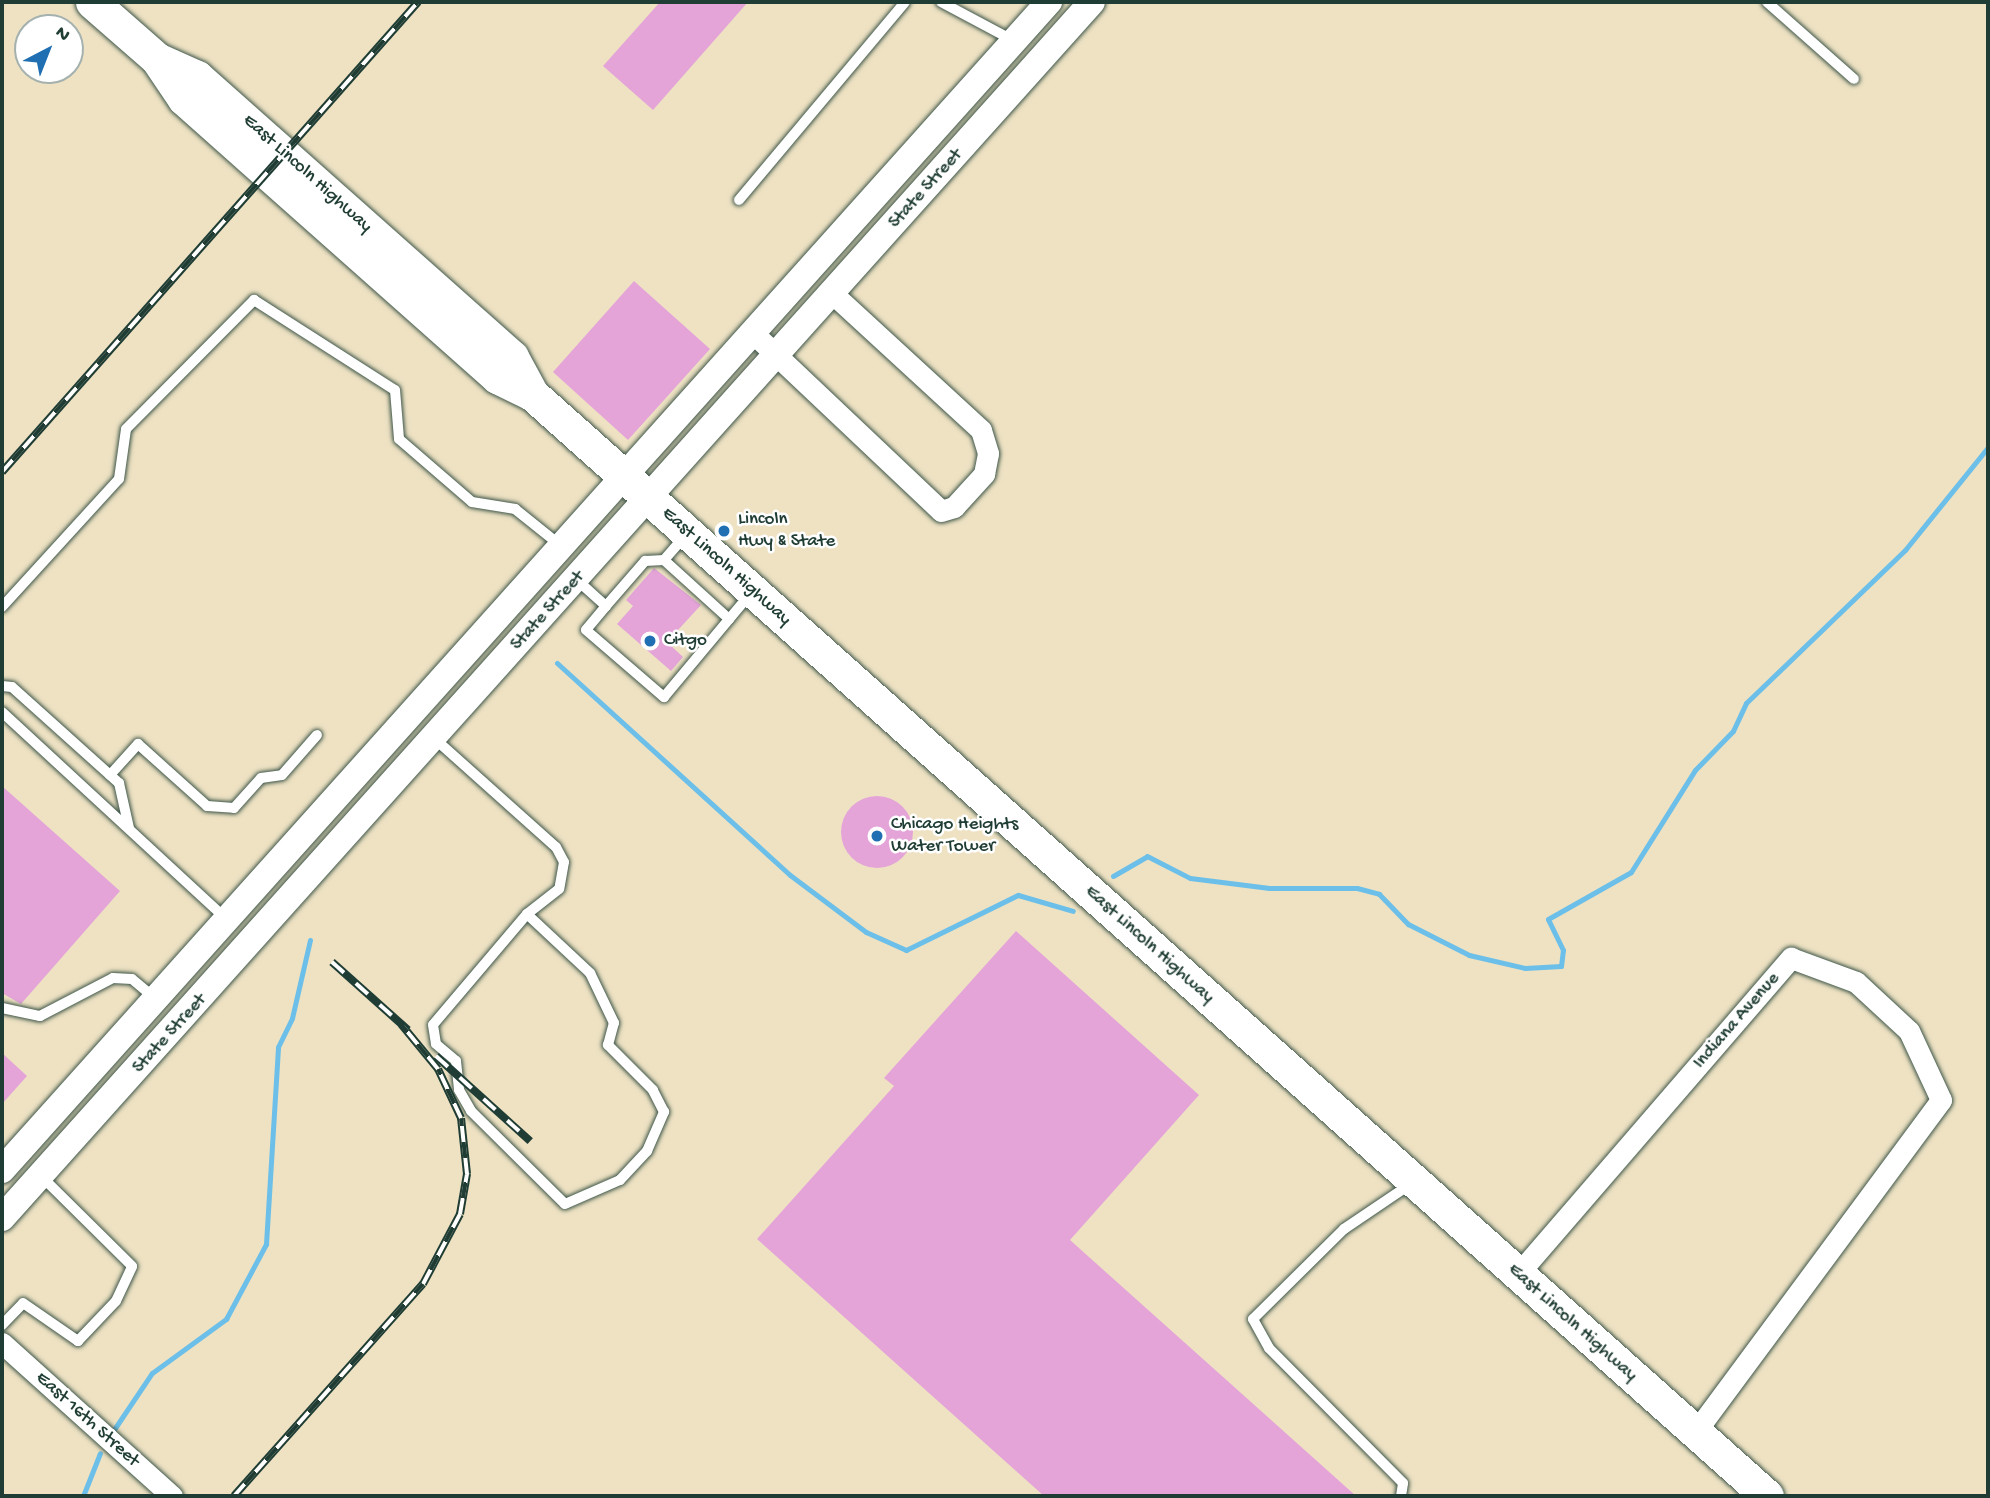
<!DOCTYPE html>
<style>
body{margin:0}
#map{position:relative;width:1990px;height:1498px;overflow:hidden;background:#eee2c3;font-family:"Gochi Hand",sans-serif}
div>[style]{position:absolute}
.stream>*{height:5px;margin:-2.5px;padding:0 2.5px;transform-origin:2.5px;border-radius:2.5px;background:#6cbfe8}
.building>*{inset:0;background:#e4a4d8}
.round{border-radius:50%}
.roads{filter:drop-shadow(0 0 2px #3e5649) drop-shadow(0 0 2px #3e5649)}
.service>*{height:10px;margin:-5px;padding:0 5px;transform-origin:5px;border-radius:5px;background:#fff}
.minor>*{height:21px;margin:-10.5px;padding:0 10.5px;transform-origin:10.5px;border-radius:10.5px;background:#fff}
.tertiary>*{height:26px;margin:-13px;padding:0 13px;transform-origin:13px;border-radius:13px;background:#fff}
.primary>*{height:33px;margin:-16.5px;padding:0 16.5px;transform-origin:16.5px;border-radius:16.5px;background:#fff}
.rail>*{height:8px;margin-top:-4px;transform-origin:0;background:repeating-linear-gradient(90deg,#fff 0 16px,#1f3d34 0 32px);box-sizing:border-box;border-block:2px solid #1f3d34}
.dots>*{width:19px;height:19px;translate:-50% -50%;box-sizing:border-box;border:4px solid #fff;border-radius:50%}
span{translate:-50% -50%;white-space:nowrap;text-align:center;line-height:1.15;-webkit-text-stroke:5px #fff;paint-order:stroke}
.street-label{font-size:19px;color:#1f3d34}
.poi-label{font-size:19px;color:#1f3d34}
.left{translate:0 -50%;text-align:left}
.frame{position:absolute;inset:0;border:4px solid #1f3d34;pointer-events:none}
.north{position:absolute;left:14px;top:14px;width:70px;height:70px;box-sizing:border-box;background:#fff;border:2px solid #a5b1ae;border-radius:50%;rotate:42deg;font-size:19px;font-weight:700;line-height:28px;text-align:center;color:#1f3d34}
.north::after{content:'';display:block;margin:auto;width:24px;height:32px;background:#1f6fb2;clip-path:polygon(50% 0,100% 100%,50% 72%,0 100%)}
</style>
<div id="map">
<div class="stream">
<i style="left:557px;top:663px;width:315px;rotate:42.3deg"></i>
<i style="left:790px;top:875px;width:95px;rotate:36.9deg"></i>
<i style="left:866px;top:932px;width:44px;rotate:24.2deg"></i>
<i style="left:906px;top:950px;width:125px;rotate:-26.2deg"></i>
<i style="left:1018px;top:895px;width:57px;rotate:16.2deg"></i>
<i style="left:1113px;top:876px;width:39px;rotate:-30deg"></i>
<i style="left:1147px;top:856px;width:48px;rotate:27.1deg"></i>
<i style="left:1190px;top:878px;width:80px;rotate:7.2deg"></i>
<i style="left:1269px;top:888px;width:88px"></i>
<i style="left:1357px;top:888px;width:23px;rotate:15deg"></i>
<i style="left:1379px;top:894px;width:42px;rotate:46deg"></i>
<i style="left:1408px;top:924px;width:68px;rotate:26.9deg"></i>
<i style="left:1469px;top:955px;width:57px;rotate:13.1deg"></i>
<i style="left:1525px;top:968px;width:36px;rotate:-3deg"></i>
<i style="left:1561px;top:966px;width:16px;rotate:-83deg"></i>
<i style="left:1563px;top:950px;width:34px;rotate:-116deg"></i>
<i style="left:1548px;top:919px;width:95px;rotate:-29.5deg"></i>
<i style="left:1631px;top:872px;width:120px;rotate:-57.9deg"></i>
<i style="left:1695px;top:770px;width:54px;rotate:-45.7deg"></i>
<i style="left:1733px;top:731px;width:31px;rotate:-65deg"></i>
<i style="left:1746px;top:703px;width:221px;rotate:-43.9deg"></i>
<i style="left:1905px;top:550px;width:132px;rotate:-51.1deg"></i>
<i style="left:115px;top:1428px;width:66px;rotate:-56.1deg"></i>
<i style="left:152px;top:1373px;width:92px;rotate:-36.1deg"></i>
<i style="left:226px;top:1319px;width:85px;rotate:-61.9deg"></i>
<i style="left:266px;top:1244px;width:197px;rotate:-86.5deg"></i>
<i style="left:278px;top:1047px;width:32px;rotate:-64deg"></i>
<i style="left:292px;top:1018px;width:80px;rotate:-77deg"></i>
<i style="left:83px;top:1496px;width:46px;rotate:-68.4deg"></i>
</div>
<div class="building">
<i style="clip-path:polygon(660px 2px,748px 2px,653px 110px,603px 66px)"></i>
<i style="clip-path:polygon(634px 281px,710px 349px,628px 440px,553px 372px)"></i>
<i style="clip-path:polygon(654px 568px,701px 605px,667px 642px,683px 657px,671px 671px,617px 624px,633px 606px,626px 600px)"></i>
<i style="clip-path:polygon(2px 786px,120px 891px,21px 1004px,2px 993px)"></i>
<i class="round" style="left:841px;top:796px;width:72px;height:72px"></i>
<i style="clip-path:polygon(1016px 931px,1199px 1095px,1070px 1240px,1356px 1496px,1044px 1496px,757px 1239px,894px 1086px,884px 1078px)"></i>
<i style="clip-path:polygon(2px 1053px,27px 1076px,2px 1104px)"></i>
</div>
<div class="roads">
<div class="service">
<i style="left:941px;top:2px;width:83px;rotate:28.1deg"></i>
<i style="left:1767px;top:2px;width:116px;rotate:41.5deg"></i>
<i style="left:739px;top:200px;width:258px;rotate:-50deg"></i>
<i style="left:664px;top:560px;width:32px;rotate:-49deg"></i>
<i style="left:577px;top:580px;width:39px;rotate:42deg"></i>
<i style="left:606px;top:606px;width:31px;rotate:130deg"></i>
<i style="left:586px;top:630px;width:103px;rotate:40.7deg"></i>
<i style="left:664px;top:697px;width:136px;rotate:-50.1deg"></i>
<i style="left:606px;top:606px;width:60px;rotate:-49.1deg"></i>
<i style="left:645px;top:561px;width:19px;rotate:-3deg"></i>
<i style="left:664px;top:560px;width:88px;rotate:42.2deg"></i>
<i style="left:2px;top:607px;width:173px;rotate:-47.6deg"></i>
<i style="left:119px;top:479px;width:50px;rotate:-82deg"></i>
<i style="left:126px;top:429px;width:182px;rotate:-45.2deg"></i>
<i style="left:254px;top:300px;width:167px;rotate:32.6deg"></i>
<i style="left:395px;top:390px;width:49px;rotate:85.3deg"></i>
<i style="left:399px;top:439px;width:96px;rotate:40.8deg"></i>
<i style="left:472px;top:502px;width:44px;rotate:9.2deg"></i>
<i style="left:515px;top:509px;width:59px;rotate:38.8deg"></i>
<i style="left:2px;top:686px;width:10px;rotate:6deg"></i>
<i style="left:12px;top:687px;width:144px;rotate:41.9deg"></i>
<i style="left:119px;top:783px;width:46px;rotate:77.5deg"></i>
<i style="left:2px;top:712px;width:305px;rotate:42.7deg"></i>
<i style="left:435px;top:739px;width:162px;rotate:41.8deg"></i>
<i style="left:556px;top:847px;width:17px;rotate:62deg"></i>
<i style="left:564px;top:862px;width:27px;rotate:100deg"></i>
<i style="left:559px;top:889px;width:41px;rotate:142deg"></i>
<i style="left:527px;top:914px;width:145px;rotate:130.3deg"></i>
<i style="left:433px;top:1025px;width:19px;rotate:81deg"></i>
<i style="left:436px;top:1044px;width:26px;rotate:40deg"></i>
<i style="left:456px;top:1061px;width:29px;rotate:84deg"></i>
<i style="left:459px;top:1090px;width:24px;rotate:60deg"></i>
<i style="left:471px;top:1111px;width:132px;rotate:44.7deg"></i>
<i style="left:565px;top:1204px;width:60px;rotate:-23.6deg"></i>
<i style="left:620px;top:1180px;width:40px;rotate:-47deg"></i>
<i style="left:647px;top:1151px;width:43px;rotate:-66.4deg"></i>
<i style="left:664px;top:1112px;width:25px;rotate:-117deg"></i>
<i style="left:653px;top:1090px;width:64px;rotate:-135deg"></i>
<i style="left:608px;top:1045px;width:23px;rotate:-75deg"></i>
<i style="left:614px;top:1023px;width:55px;rotate:-115.6deg"></i>
<i style="left:590px;top:973px;width:86px;rotate:-136.9deg"></i>
<i style="left:110px;top:775px;width:42px;rotate:-47.9deg"></i>
<i style="left:138px;top:744px;width:93px;rotate:41.9deg"></i>
<i style="left:207px;top:806px;width:27px;rotate:4deg"></i>
<i style="left:234px;top:808px;width:40px;rotate:-48deg"></i>
<i style="left:261px;top:778px;width:21px;rotate:-8deg"></i>
<i style="left:282px;top:775px;width:53px;rotate:-48.8deg"></i>
<i style="left:2px;top:1008px;width:39px;rotate:12deg"></i>
<i style="left:40px;top:1016px;width:82px;rotate:-27.5deg"></i>
<i style="left:113px;top:978px;width:19px;rotate:3deg"></i>
<i style="left:132px;top:979px;width:31px;rotate:40deg"></i>
<i style="left:2px;top:1325px;width:30px;rotate:-46deg"></i>
<i style="left:23px;top:1303px;width:67px;rotate:34.6deg"></i>
<i style="left:78px;top:1341px;width:55px;rotate:-46.5deg"></i>
<i style="left:116px;top:1301px;width:38px;rotate:-65deg"></i>
<i style="left:132px;top:1266px;width:128px;rotate:-135.3deg"></i>
<i style="left:1401px;top:1496px;width:13px;rotate:-81deg"></i>
<i style="left:1403px;top:1483px;width:190px;rotate:-134.8deg"></i>
<i style="left:1269px;top:1348px;width:33px;rotate:-119deg"></i>
<i style="left:1253px;top:1319px;width:128px;rotate:-44.7deg"></i>
<i style="left:1344px;top:1229px;width:82px;rotate:-34.1deg"></i>
</div>
<div class="minor">
<i style="left:754px;top:334px;width:257px;rotate:43.4deg"></i>
<i style="left:941px;top:511px;width:14px;rotate:-17deg"></i>
<i style="left:954px;top:507px;width:45px;rotate:-47.7deg"></i>
<i style="left:984px;top:474px;width:21px;rotate:-79deg"></i>
<i style="left:988px;top:453px;width:24px;rotate:-107deg"></i>
<i style="left:981px;top:430px;width:201px;rotate:-137.4deg"></i>
<i style="left:1518px;top:1274px;width:418px;rotate:-49.2deg"></i>
<i style="left:1791px;top:958px;width:69px;rotate:20.3deg"></i>
<i style="left:1856px;top:982px;width:72px;rotate:42.8deg"></i>
<i style="left:1909px;top:1031px;width:76px;rotate:65.1deg"></i>
<i style="left:1941px;top:1100px;width:413px;rotate:126.5deg"></i>
<i style="left:2px;top:1343px;width:229px;rotate:42deg"></i>
</div>
<div class="tertiary">
<i style="left:2px;top:1170px;width:1569px;rotate:-48.13deg"></i>
<i style="left:2px;top:1218px;width:1633px;rotate:-48.13deg"></i>
</div>
<div class="primary">
<i style="left:92px;top:2px;width:86px;rotate:41.2deg"></i>
<i style="left:157px;top:59px;width:48px;rotate:56deg"></i>
<i style="left:184px;top:99px;width:419px;rotate:41.6deg"></i>
<i style="left:497px;top:377px;width:39px;rotate:26deg"></i>
<i style="left:532px;top:394px;width:1655px;rotate:41.74deg"></i>
<i style="left:157px;top:59px;width:44px;rotate:24.2deg"></i>
<i style="left:197px;top:77px;width:421px;rotate:41.6deg"></i>
<i style="left:512px;top:357px;width:42px;rotate:61.6deg"></i>
</div>
</div>
<div class="rail">
<i style="left:2px;top:472px;width:628px;rotate:-48.49deg"></i>
<i style="left:332px;top:962px;width:102px;rotate:41.8deg"></i>
<i style="left:436px;top:1056px;width:127px;rotate:42.1deg"></i>
<i style="left:234px;top:1496px;width:284px;rotate:-48.3deg"></i>
<i style="left:423px;top:1284px;width:79px;rotate:-62.1deg"></i>
<i style="left:460px;top:1214px;width:41px;rotate:-80.1deg"></i>
<i style="left:467px;top:1174px;width:56px;rotate:-96.1deg"></i>
<i style="left:461px;top:1118px;width:54px;rotate:-115.1deg"></i>
<i style="left:438px;top:1069px;width:58px;rotate:-129.4deg"></i>
</div>
<div class="dots">
<i style="left:724px;top:531px;background:#1f6fb2"></i>
<i style="left:650px;top:641px;background:#1f6fb2"></i>
<i style="left:877px;top:836px;background:#1f6fb2"></i>
</div>
<div class="street-label">
<span style="left:307px;top:174px;rotate:42deg">East Lincoln Highway</span>
<span style="left:926px;top:189px;rotate:-48deg">State Street</span>
<span style="left:726px;top:567px;rotate:42deg">East Lincoln Highway</span>
<span style="left:548px;top:611px;rotate:-48deg">State Street</span>
<span style="left:1149px;top:945px;rotate:42deg">East Lincoln Highway</span>
<span style="left:1737px;top:1021px;rotate:-49deg">Indiana Avenue</span>
<span style="left:170px;top:1034px;rotate:-48deg">State Street</span>
<span style="left:1572px;top:1323px;rotate:42deg">East Lincoln Highway</span>
<span style="left:87px;top:1420px;rotate:42deg">East 16th Street</span>
</div>
<div class="poi-label">
<span class="left" style="left:738px;top:531px">Lincoln<br>Hwy &amp; State</span>
<span class="left" style="left:664px;top:641px">Citgo</span>
<span class="left" style="left:891px;top:836px">Chicago Heights<br>Water Tower</span>
</div>
<div class="frame"></div>
<div class="north">N</div>
</div>
